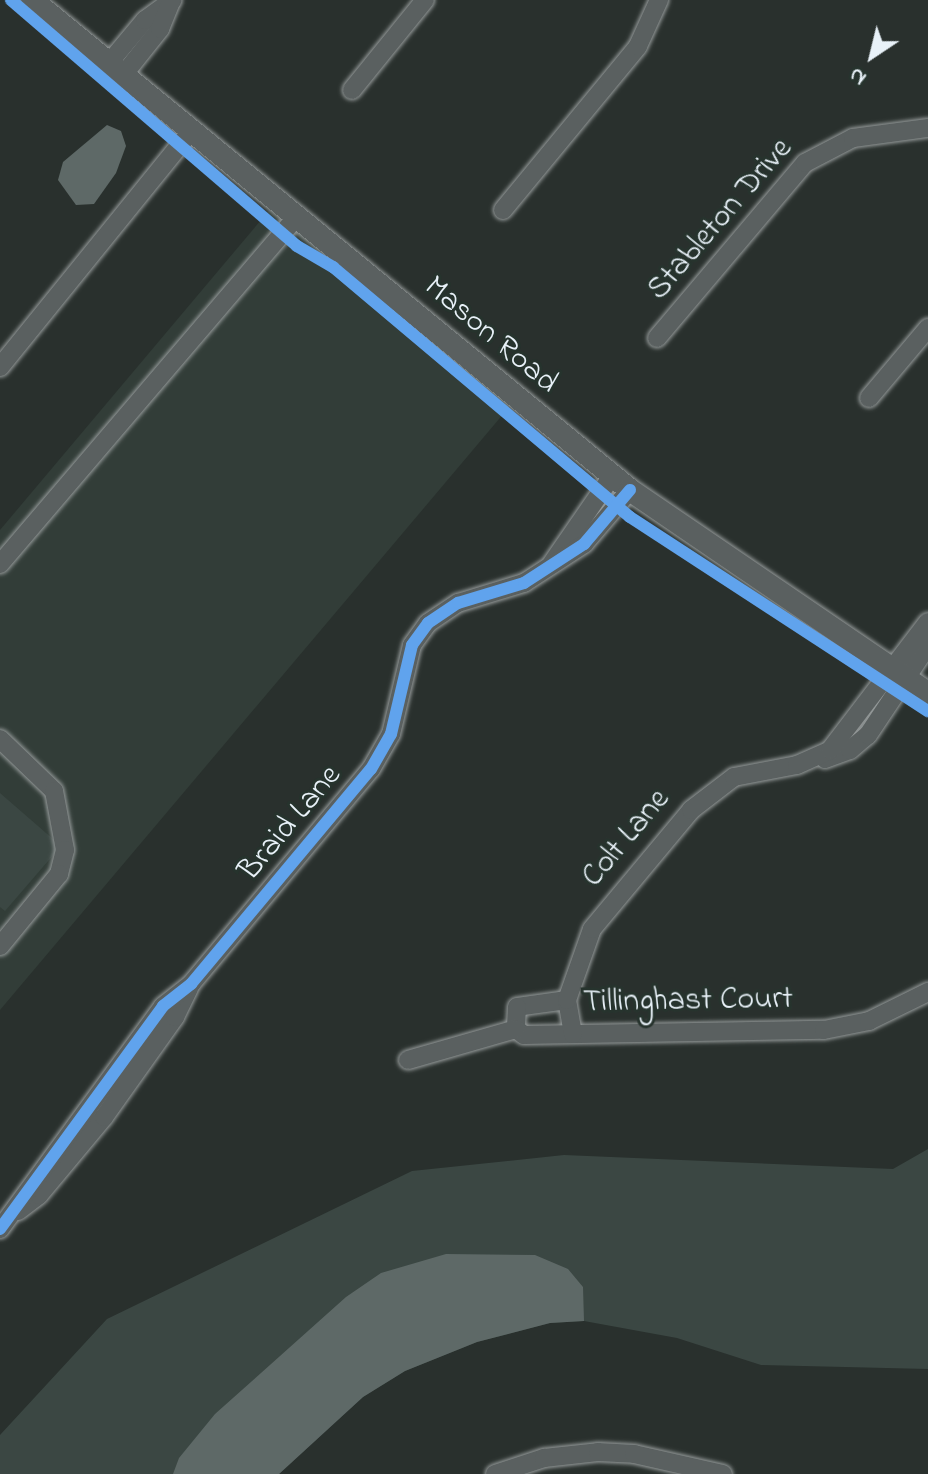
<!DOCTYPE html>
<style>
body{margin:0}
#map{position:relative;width:928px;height:1474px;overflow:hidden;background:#29302d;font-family:"Indie Flower",sans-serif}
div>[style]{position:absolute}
.built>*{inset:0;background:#323d38}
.green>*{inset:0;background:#3b4743}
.water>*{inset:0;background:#5e6967}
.roads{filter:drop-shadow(0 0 2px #959a9a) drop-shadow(0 0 2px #959a9a)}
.minor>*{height:18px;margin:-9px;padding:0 9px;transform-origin:9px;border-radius:9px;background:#5a6060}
.major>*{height:22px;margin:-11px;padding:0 11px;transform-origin:11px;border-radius:11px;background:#5a6060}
.cycleway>*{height:12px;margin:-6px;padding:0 6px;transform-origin:6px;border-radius:6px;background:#60a3ed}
span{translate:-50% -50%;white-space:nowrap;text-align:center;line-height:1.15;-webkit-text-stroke:6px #26332d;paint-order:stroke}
.street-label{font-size:32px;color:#e8f1f8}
.north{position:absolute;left:832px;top:16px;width:80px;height:80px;-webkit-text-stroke:6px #26332d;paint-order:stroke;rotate:215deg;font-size:22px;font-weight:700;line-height:32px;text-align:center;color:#e8f1f8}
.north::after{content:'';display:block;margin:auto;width:28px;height:36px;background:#e8f1f8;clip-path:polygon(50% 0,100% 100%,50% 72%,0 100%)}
</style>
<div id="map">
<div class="built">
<i style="clip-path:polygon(277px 201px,516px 399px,0 1010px,0 530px)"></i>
</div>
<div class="green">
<i style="clip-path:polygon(0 793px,61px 846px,5px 911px,0 907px)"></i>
<i style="clip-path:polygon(928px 1149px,928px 1369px,761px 1365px,677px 1338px,584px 1321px,550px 1323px,477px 1342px,405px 1371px,363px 1397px,279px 1474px,0 1474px,0 1435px,107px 1319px,412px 1171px,564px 1155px,893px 1169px)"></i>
</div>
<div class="water">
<i style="clip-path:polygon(107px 125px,121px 131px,126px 146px,116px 173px,94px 204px,76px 205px,58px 180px,63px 162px)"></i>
<i style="clip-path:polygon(446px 1254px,535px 1255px,568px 1269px,583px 1287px,584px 1321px,550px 1323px,477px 1342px,405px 1371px,363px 1397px,279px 1474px,173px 1474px,179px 1458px,215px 1414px,346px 1297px,381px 1273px)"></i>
</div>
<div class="roads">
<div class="minor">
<i style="left:109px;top:63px;width:56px;rotate:-50.1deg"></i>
<i style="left:145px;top:20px;width:34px;rotate:-36deg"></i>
<i style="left:124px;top:74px;width:58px;rotate:-51.3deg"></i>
<i style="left:160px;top:29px;width:29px;rotate:-68deg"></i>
<i style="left:352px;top:90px;width:116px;rotate:-51deg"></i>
<i style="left:503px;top:210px;width:212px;rotate:-50.5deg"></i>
<i style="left:638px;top:46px;width:51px;rotate:-65.5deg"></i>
<i style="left:657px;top:338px;width:229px;rotate:-49.8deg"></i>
<i style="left:805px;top:163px;width:54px;rotate:-27.5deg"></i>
<i style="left:853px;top:138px;width:76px;rotate:-7.6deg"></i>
<i style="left:0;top:367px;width:305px;rotate:-51deg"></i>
<i style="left:869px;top:398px;width:92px;rotate:-49.9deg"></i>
<i style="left:552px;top:563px;width:106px;rotate:-55.4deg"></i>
<i style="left:0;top:564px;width:456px;rotate:-49.5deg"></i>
<i style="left:0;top:739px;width:75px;rotate:43.9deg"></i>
<i style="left:54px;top:791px;width:60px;rotate:79.4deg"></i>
<i style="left:65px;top:850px;width:25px;rotate:104deg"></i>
<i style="left:59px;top:874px;width:93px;rotate:129.3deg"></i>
<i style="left:825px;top:759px;width:27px;rotate:-20deg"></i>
<i style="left:850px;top:750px;width:23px;rotate:-40deg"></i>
<i style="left:868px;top:735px;width:108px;rotate:-56.3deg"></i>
<i style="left:567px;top:1000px;width:50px;rotate:172deg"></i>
<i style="left:517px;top:1007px;width:22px;rotate:93deg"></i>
<i style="left:516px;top:1029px;width:10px;rotate:37deg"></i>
<i style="left:524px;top:1035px;width:300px;rotate:-1deg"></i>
<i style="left:824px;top:1030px;width:46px;rotate:-11.3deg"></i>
<i style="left:869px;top:1021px;width:66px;rotate:-26.2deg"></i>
<i style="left:573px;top:1034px;width:35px;rotate:-100deg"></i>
<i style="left:567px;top:1000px;width:75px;rotate:-70.6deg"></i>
<i style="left:592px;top:929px;width:155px;rotate:-50.2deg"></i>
<i style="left:691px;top:810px;width:54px;rotate:-37.5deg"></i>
<i style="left:734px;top:777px;width:64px;rotate:-10.8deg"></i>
<i style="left:797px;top:765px;width:36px;rotate:-24deg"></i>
<i style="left:830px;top:750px;width:161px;rotate:-52.6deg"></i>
<i style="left:408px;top:1060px;width:112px;rotate:-16deg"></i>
<i style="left:18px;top:1211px;width:26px;rotate:-37deg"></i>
<i style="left:39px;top:1195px;width:102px;rotate:-50.2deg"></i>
<i style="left:104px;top:1117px;width:123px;rotate:-54.6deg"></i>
<i style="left:175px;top:1017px;width:32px;rotate:-64deg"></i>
<i style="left:0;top:1229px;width:276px;rotate:-53.8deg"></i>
<i style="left:163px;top:1006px;width:36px;rotate:-38deg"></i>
<i style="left:191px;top:984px;width:280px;rotate:-50.1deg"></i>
<i style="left:371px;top:769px;width:40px;rotate:-60.3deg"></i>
<i style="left:391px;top:734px;width:91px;rotate:-76.7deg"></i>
<i style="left:412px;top:645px;width:27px;rotate:-54deg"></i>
<i style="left:428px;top:623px;width:36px;rotate:-34deg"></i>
<i style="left:458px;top:603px;width:69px;rotate:-16.9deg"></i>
<i style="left:524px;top:583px;width:72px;rotate:-33deg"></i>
<i style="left:584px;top:544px;width:71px;rotate:-49.6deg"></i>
<i style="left:495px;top:1474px;width:52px;rotate:-18.1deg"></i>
<i style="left:544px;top:1458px;width:54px;rotate:-6.3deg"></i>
<i style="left:598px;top:1452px;width:36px;rotate:3deg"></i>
<i style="left:634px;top:1454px;width:91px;rotate:12.7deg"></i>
</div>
<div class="major">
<i style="left:32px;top:0;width:773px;rotate:39.33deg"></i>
<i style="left:630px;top:490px;width:361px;rotate:34.3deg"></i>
</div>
</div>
<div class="cycleway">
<i style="left:11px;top:0;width:377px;rotate:40.7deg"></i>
<i style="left:297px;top:246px;width:42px;rotate:30.3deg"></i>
<i style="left:333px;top:267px;width:388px;rotate:40.1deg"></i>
<i style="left:630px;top:517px;width:356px;rotate:33.1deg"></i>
<i style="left:0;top:1229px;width:276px;rotate:-53.8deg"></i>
<i style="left:163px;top:1006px;width:36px;rotate:-38deg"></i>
<i style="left:191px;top:984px;width:280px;rotate:-50.1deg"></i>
<i style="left:371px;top:769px;width:40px;rotate:-60.3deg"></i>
<i style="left:391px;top:734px;width:91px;rotate:-76.7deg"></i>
<i style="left:412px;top:645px;width:27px;rotate:-54deg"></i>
<i style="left:428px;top:623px;width:36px;rotate:-34deg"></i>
<i style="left:458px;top:603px;width:69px;rotate:-16.9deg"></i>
<i style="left:524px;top:583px;width:72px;rotate:-33deg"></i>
<i style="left:584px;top:544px;width:71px;rotate:-49.6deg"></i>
</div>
<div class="street-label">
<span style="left:721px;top:220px;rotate:-49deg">Stableton Drive</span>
<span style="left:490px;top:336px;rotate:40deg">Mason Road</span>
<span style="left:291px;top:824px;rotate:-50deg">Braid Lane</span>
<span style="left:627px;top:839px;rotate:-50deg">Colt Lane</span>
<span style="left:688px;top:1002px;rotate:-1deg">Tillinghast Court</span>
</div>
<div class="north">N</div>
</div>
